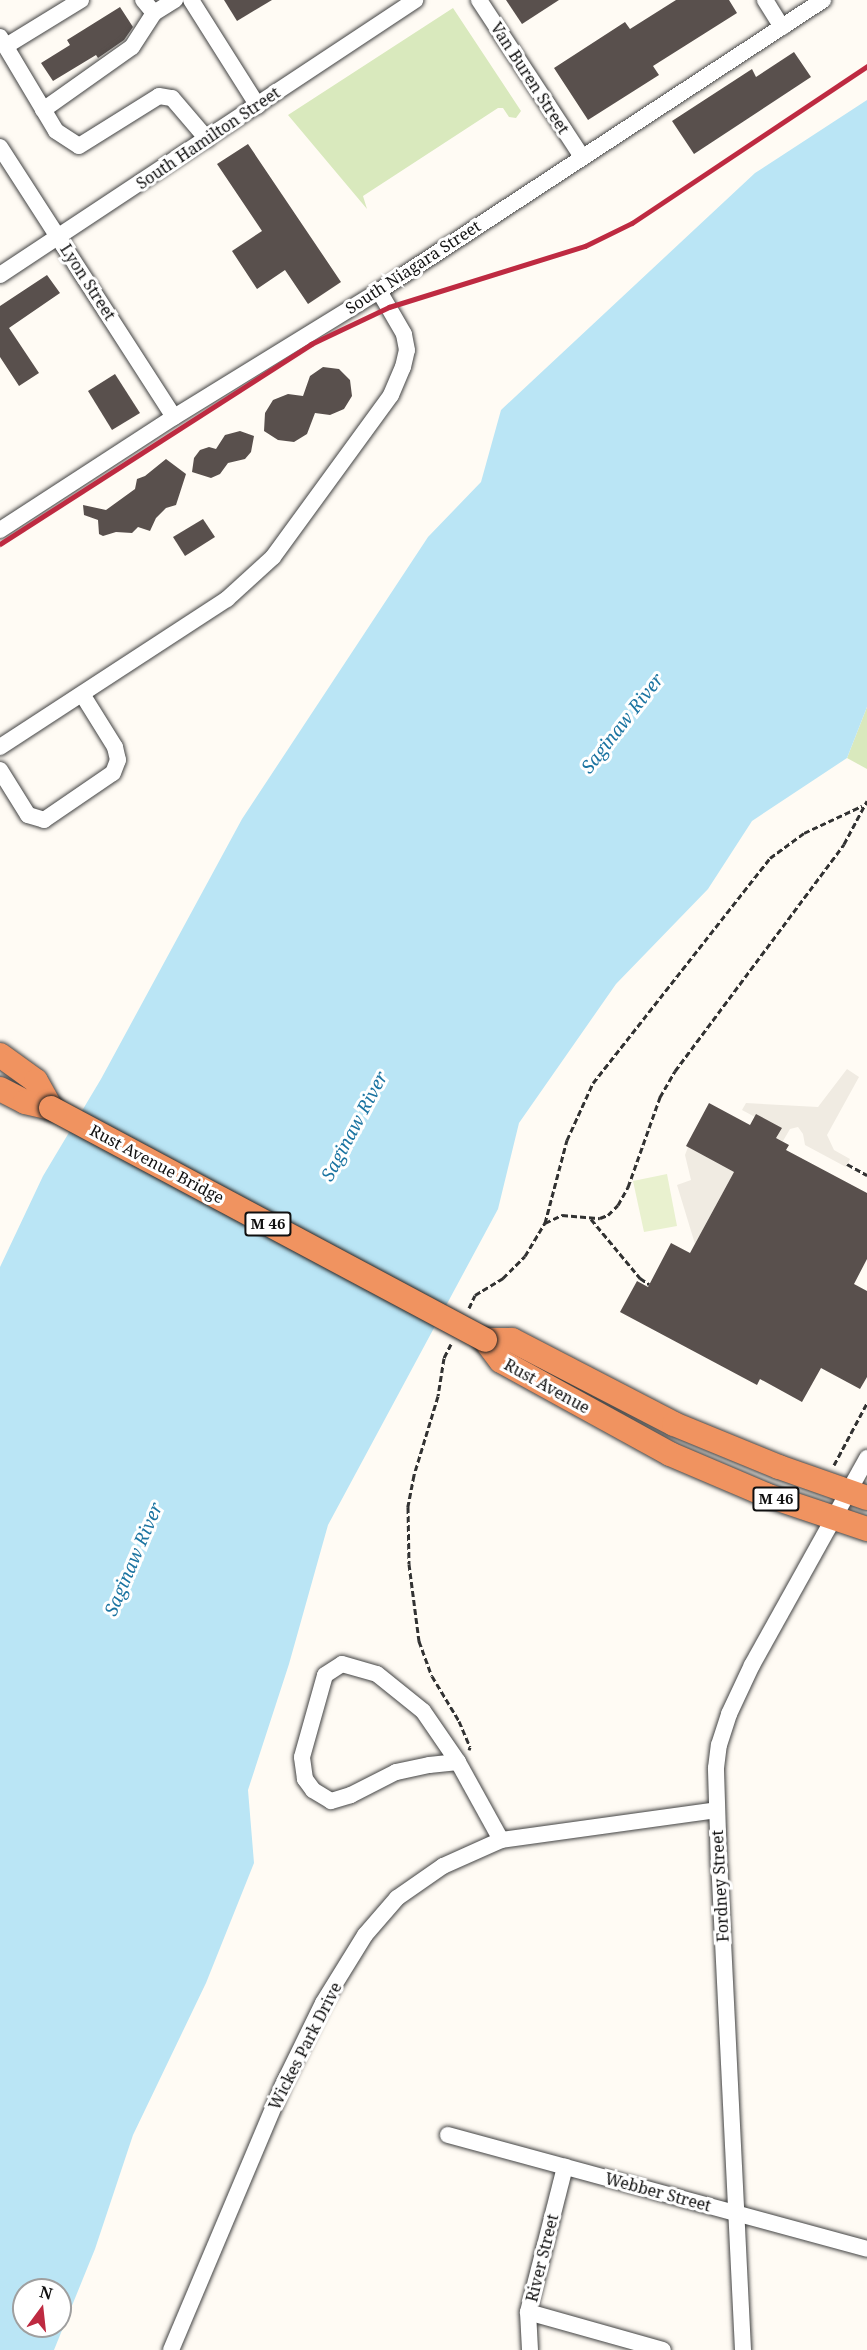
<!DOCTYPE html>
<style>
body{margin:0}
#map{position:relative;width:867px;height:2350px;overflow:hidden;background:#fffbf4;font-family:"Noto Serif",serif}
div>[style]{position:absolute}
.green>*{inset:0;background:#d9e9bd}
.pitch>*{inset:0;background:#e9f1cf}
.plaza>*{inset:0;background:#f0ebe2}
.water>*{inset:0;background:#bae5f5}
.building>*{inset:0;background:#59504d}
.path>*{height:3px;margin-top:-1.5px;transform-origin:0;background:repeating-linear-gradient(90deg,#323232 0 6px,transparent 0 9px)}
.roads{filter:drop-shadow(0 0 2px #434343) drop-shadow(0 0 2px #434343)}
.minor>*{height:16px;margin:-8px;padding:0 8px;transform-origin:8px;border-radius:8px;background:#fff}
.highway>*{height:24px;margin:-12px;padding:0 12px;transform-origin:12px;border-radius:12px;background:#f09360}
.rail>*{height:4.5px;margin:-2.25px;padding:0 2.25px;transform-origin:2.25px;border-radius:2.25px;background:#be2a41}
.bridges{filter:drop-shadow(0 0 2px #212121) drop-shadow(0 0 2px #212121)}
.highway-bridge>*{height:24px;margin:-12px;padding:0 12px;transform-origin:12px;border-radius:12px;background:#f09360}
span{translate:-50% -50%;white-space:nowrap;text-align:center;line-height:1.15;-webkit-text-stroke:6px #fff;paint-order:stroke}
.shield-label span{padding:2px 4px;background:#fff;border:2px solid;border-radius:4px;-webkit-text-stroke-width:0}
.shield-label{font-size:15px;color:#101010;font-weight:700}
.street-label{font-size:16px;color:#101010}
.water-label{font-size:18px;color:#1b74a1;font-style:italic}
.north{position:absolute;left:12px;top:2278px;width:60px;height:60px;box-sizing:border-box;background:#fff;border:2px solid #9f9f9f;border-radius:50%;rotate:15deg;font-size:16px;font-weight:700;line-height:24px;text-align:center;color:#101010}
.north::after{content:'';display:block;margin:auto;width:21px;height:27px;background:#be2a41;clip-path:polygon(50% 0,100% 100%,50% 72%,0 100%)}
</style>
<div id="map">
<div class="green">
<i style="clip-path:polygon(453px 8px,521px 111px,516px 118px,509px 117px,503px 108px,498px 108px,363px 196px,367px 209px,288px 115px)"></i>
<i style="clip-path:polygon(867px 707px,867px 769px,847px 758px)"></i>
</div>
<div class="pitch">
<i style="clip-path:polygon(667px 1174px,677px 1226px,644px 1232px,633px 1181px)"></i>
</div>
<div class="plaza">
<i style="clip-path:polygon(847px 1069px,859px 1077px,827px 1135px,834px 1150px,850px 1159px,846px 1167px,805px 1145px,803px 1134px,798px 1127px,790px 1129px,783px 1141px,776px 1138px,756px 1114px,755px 1117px,742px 1110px,746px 1103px,818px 1107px)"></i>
<i style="clip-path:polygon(688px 1147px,734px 1172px,695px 1244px,677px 1185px,691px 1180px,685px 1155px)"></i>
</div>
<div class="water">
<i style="clip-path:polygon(evenodd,867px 100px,867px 707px,847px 758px,752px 821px,708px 889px,616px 984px,519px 1123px,498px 1209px,328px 1525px,289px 1664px,248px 1790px,254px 1863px,206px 1983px,133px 2135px,95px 2249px,54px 2350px,0 2350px,0 1267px,43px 1176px,101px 1079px,242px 819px,428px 537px,481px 482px,501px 410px,755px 173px,867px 100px,24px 2290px,60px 2290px,60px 2326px,24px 2326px,24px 2290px)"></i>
</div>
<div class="building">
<i style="clip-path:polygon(224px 0,272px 0,237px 21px)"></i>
<i style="clip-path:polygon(506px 0,559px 0,522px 24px)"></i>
<i style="clip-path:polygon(676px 0,729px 0,737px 13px,653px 66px,659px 75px,588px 120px,554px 68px,625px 22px,630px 29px)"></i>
<i style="clip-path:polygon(120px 7px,133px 27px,124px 40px,98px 58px,96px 55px,53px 81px,41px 63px,70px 45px,67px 40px)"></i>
<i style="clip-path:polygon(794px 52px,811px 77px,694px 154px,672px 121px,752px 69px,756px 77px)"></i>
<i style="clip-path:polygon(248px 144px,341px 282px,308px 304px,285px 270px,257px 289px,232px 251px,262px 231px,217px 164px)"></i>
<i style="clip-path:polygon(47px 275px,60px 293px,9px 328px,39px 373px,19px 386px,0 357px,0 306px)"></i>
<i style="clip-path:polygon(323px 367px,339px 369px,350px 380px,352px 396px,344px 409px,330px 415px,315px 413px,307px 434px,294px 442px,278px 440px,264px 431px,265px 413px,273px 400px,288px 394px,303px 396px,310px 376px)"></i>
<i style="clip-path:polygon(115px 374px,140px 413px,112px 430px,88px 391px)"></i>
<i style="clip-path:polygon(240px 431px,254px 436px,251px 452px,245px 459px,228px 463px,220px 474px,211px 478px,192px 472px,194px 458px,200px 450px,209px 447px,216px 449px,225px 435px)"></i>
<i style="clip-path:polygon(166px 459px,186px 474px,176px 505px,166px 508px,156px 518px,150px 531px,138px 527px,132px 533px,116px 532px,103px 536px,99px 534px,98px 520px,84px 515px,83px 505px,106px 510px,135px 489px,137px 479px,145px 476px)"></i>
<i style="clip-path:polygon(203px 519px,215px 537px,185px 556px,173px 537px)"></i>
<i style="clip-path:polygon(709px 1103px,750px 1125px,756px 1114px,782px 1128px,776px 1138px,789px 1145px,786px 1150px,867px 1193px,867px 1259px,854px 1284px,867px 1291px,867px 1377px,860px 1389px,821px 1368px,802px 1402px,760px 1379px,757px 1385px,620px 1312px,637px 1281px,648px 1287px,671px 1243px,690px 1253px,734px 1172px,686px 1146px)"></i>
</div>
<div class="path">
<i style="left:847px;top:1164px;width:23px;rotate:29deg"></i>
<i style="left:591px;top:1219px;width:77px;rotate:50.3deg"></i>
<i style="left:640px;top:1278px;width:11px;rotate:34deg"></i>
<i style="left:545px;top:1223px;width:19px;rotate:-25deg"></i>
<i style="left:562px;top:1215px;width:38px;rotate:5deg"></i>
<i style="left:600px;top:1218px;width:9px;rotate:-21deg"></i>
<i style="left:608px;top:1215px;width:14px;rotate:-45deg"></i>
<i style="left:618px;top:1205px;width:21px;rotate:-61deg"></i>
<i style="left:628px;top:1187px;width:96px;rotate:-70.4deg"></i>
<i style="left:660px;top:1097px;width:30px;rotate:-60deg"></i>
<i style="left:675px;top:1071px;width:283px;rotate:-53.3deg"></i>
<i style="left:844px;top:844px;width:49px;rotate:-61.9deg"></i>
<i style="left:469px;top:1308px;width:14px;rotate:-65deg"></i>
<i style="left:475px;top:1295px;width:33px;rotate:-31deg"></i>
<i style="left:503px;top:1278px;width:31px;rotate:-45deg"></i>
<i style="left:525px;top:1256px;width:39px;rotate:-59deg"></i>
<i style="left:545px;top:1223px;width:86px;rotate:-75.2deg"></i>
<i style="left:567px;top:1140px;width:63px;rotate:-65.5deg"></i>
<i style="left:593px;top:1083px;width:286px;rotate:-51.8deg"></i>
<i style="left:770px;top:858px;width:42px;rotate:-36.3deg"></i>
<i style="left:804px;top:833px;width:64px;rotate:-25deg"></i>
<i style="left:451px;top:1344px;width:16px;rotate:117deg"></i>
<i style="left:444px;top:1358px;width:38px;rotate:99deg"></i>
<i style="left:438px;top:1396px;width:83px;rotate:106.9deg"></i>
<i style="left:414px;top:1475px;width:33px;rotate:101deg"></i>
<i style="left:408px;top:1507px;width:57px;rotate:89deg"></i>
<i style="left:409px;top:1564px;width:78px;rotate:82.6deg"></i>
<i style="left:419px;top:1641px;width:37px;rotate:70deg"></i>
<i style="left:432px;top:1676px;width:52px;rotate:59deg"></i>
<i style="left:459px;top:1721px;width:28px;rotate:67deg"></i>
<i style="left:470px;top:1747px;width:3px;rotate:108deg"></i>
<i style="left:834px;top:1465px;width:70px;rotate:-62deg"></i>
</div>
<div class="roads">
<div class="minor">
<i style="left:191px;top:0;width:125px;rotate:57.7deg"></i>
<i style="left:479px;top:0;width:188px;rotate:56.7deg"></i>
<i style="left:765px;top:0;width:32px;rotate:58deg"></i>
<i style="left:154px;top:13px;width:25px;rotate:-32deg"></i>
<i style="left:0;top:37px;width:109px;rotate:59.2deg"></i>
<i style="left:56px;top:131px;width:27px;rotate:33deg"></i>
<i style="left:79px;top:146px;width:94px;rotate:-32deg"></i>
<i style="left:159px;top:96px;width:13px;rotate:9deg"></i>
<i style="left:172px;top:98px;width:54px;rotate:49.5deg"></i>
<i style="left:6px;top:46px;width:88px;rotate:-31.5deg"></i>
<i style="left:43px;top:110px;width:109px;rotate:-35.3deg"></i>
<i style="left:132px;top:47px;width:40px;rotate:-57.1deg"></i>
<i style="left:154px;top:13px;width:17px;rotate:-130deg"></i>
<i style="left:0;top:147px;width:321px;rotate:57.2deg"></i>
<i style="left:0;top:275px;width:498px;rotate:-33.5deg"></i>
<i style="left:0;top:530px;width:207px;rotate:-33deg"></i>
<i style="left:174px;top:417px;width:241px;rotate:-31.6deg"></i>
<i style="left:379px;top:291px;width:531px;rotate:-33.24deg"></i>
<i style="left:0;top:747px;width:271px;rotate:-33.1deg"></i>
<i style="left:227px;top:599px;width:62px;rotate:-42.4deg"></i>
<i style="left:273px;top:557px;width:200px;rotate:-53.9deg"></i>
<i style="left:391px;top:395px;width:30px;rotate:-67deg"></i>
<i style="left:403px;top:367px;width:17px;rotate:-77deg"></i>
<i style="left:407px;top:350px;width:16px;rotate:-101deg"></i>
<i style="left:404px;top:334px;width:50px;rotate:-120.2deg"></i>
<i style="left:0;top:770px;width:53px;rotate:58.1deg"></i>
<i style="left:28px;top:815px;width:17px;rotate:17deg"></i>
<i style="left:44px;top:820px;width:83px;rotate:-34.3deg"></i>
<i style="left:113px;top:773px;width:14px;rotate:-69deg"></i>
<i style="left:118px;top:760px;width:13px;rotate:-103deg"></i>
<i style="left:115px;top:747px;width:62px;rotate:-121.9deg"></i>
<i style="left:458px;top:1762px;width:29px;rotate:174deg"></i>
<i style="left:429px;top:1765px;width:34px;rotate:168deg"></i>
<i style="left:396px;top:1772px;width:51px;rotate:152.9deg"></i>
<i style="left:351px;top:1795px;width:21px;rotate:163deg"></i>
<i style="left:331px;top:1801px;width:21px;rotate:-149deg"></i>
<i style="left:313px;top:1790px;width:14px;rotate:-126deg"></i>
<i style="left:305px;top:1779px;width:22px;rotate:-98deg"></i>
<i style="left:302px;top:1757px;width:85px;rotate:-74.3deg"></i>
<i style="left:325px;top:1675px;width:20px;rotate:-33deg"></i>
<i style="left:342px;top:1664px;width:36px;rotate:16deg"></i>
<i style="left:377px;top:1674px;width:59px;rotate:38.8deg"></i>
<i style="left:423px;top:1711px;width:62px;rotate:55.5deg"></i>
<i style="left:458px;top:1762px;width:89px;rotate:61.1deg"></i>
<i style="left:448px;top:2135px;width:434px;rotate:15.2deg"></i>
<i style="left:528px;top:2312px;width:140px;rotate:15.7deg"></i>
<i style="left:171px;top:2350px;width:285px;rotate:-67.1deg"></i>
<i style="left:282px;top:2087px;width:93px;rotate:-64deg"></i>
<i style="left:323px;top:2003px;width:80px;rotate:-58.3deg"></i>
<i style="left:365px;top:1935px;width:49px;rotate:-49.1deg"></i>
<i style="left:397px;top:1898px;width:56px;rotate:-34.8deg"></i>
<i style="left:443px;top:1866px;width:64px;rotate:-24.1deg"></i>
<i style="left:501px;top:1840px;width:217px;rotate:-7.9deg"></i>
<i style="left:530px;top:2350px;width:38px;rotate:-93deg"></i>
<i style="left:528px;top:2312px;width:150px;rotate:-75.7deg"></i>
<i style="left:743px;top:2350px;width:485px;rotate:-92.8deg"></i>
<i style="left:719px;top:1866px;width:98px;rotate:-91.8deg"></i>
<i style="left:716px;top:1768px;width:23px;rotate:-83deg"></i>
<i style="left:719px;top:1745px;width:33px;rotate:-72deg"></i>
<i style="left:729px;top:1714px;width:54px;rotate:-64.9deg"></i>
<i style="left:752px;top:1665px;width:237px;rotate:-60.9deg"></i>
</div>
<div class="highway">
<i style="left:0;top:1055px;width:44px;rotate:35.8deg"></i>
<i style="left:36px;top:1081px;width:31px;rotate:61deg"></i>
<i style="left:0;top:1089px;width:28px;rotate:27deg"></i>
<i style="left:25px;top:1102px;width:27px;rotate:13deg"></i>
<i style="left:485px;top:1340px;width:26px;rotate:53deg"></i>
<i style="left:501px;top:1361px;width:193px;rotate:28.8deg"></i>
<i style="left:670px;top:1454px;width:104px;rotate:23.1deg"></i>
<i style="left:766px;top:1495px;width:107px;rotate:18.6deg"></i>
<i style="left:485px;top:1340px;width:27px"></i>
<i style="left:512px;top:1340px;width:182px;rotate:27.4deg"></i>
<i style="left:674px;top:1424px;width:113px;rotate:22.3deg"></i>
<i style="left:779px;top:1467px;width:93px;rotate:19.4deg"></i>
</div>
</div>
<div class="rail">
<i style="left:0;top:544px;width:370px;rotate:-32.7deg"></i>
<i style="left:311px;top:344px;width:86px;rotate:-25.4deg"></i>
<i style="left:389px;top:307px;width:205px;rotate:-17.3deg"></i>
<i style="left:585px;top:246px;width:52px;rotate:-26.1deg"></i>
<i style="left:632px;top:223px;width:283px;rotate:-33.7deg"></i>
</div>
<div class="bridges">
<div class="highway-bridge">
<i style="left:51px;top:1108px;width:492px;rotate:28.1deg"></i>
</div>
</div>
<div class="shield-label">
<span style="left:268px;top:1224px">M 46</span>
<span style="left:776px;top:1499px">M 46</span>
</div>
<div class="street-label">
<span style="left:530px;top:78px;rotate:57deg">Van Buren Street</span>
<span style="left:208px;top:138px;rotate:-34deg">South Hamilton Street</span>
<span style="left:413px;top:267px;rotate:-33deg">South Niagara Street</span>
<span style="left:88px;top:282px;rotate:57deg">Lyon Street</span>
<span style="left:157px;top:1164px;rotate:28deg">Rust Avenue Bridge</span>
<span style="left:547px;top:1386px;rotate:29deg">Rust Avenue</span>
<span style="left:720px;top:1886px;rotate:-93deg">Fordney Street</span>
<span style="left:305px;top:2046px;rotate:-63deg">Wickes Park Drive</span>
<span style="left:658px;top:2192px;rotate:15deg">Webber Street</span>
<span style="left:542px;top:2258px;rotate:-76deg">River Street</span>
</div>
<div class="water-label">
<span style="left:622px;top:723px;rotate:-52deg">Saginaw River</span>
<span style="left:354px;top:1126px;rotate:-62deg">Saginaw River</span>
<span style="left:133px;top:1559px;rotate:-67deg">Saginaw River</span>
</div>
<div class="north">N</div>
</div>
